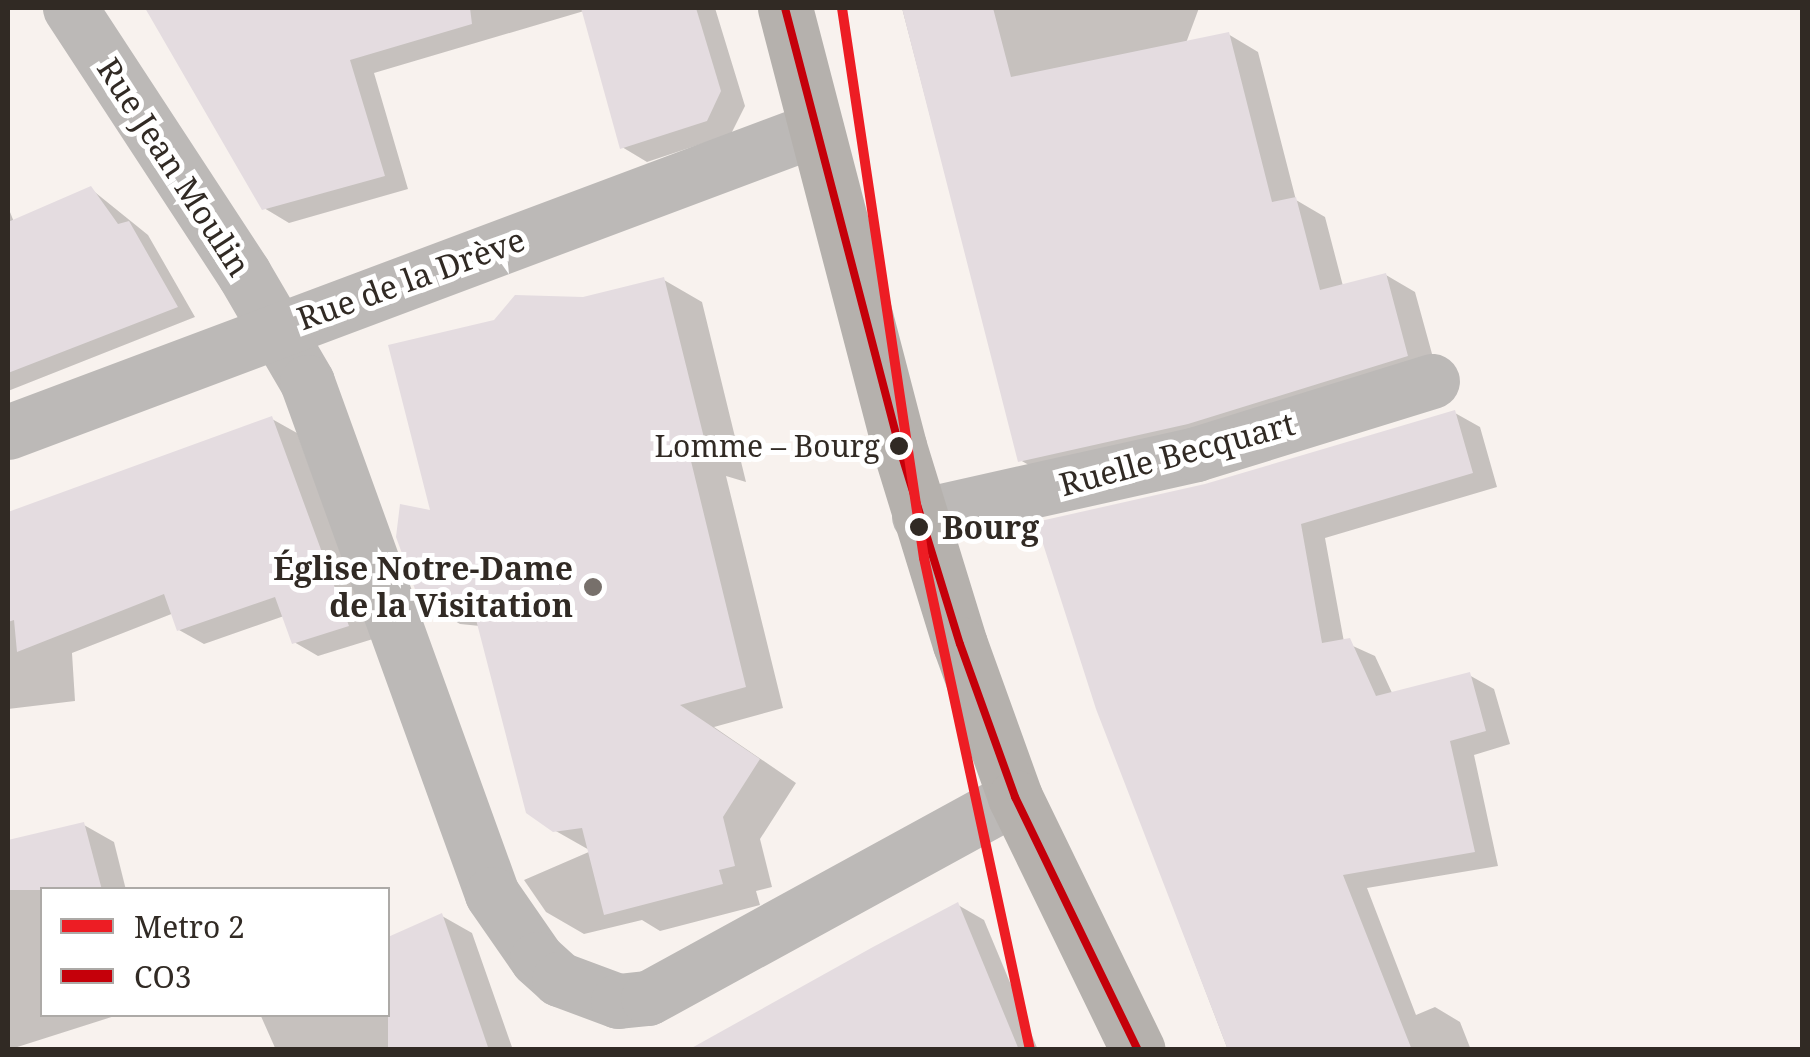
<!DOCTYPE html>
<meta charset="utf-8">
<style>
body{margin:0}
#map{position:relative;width:1810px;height:1057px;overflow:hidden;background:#f8f2ee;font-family:"Noto Serif",serif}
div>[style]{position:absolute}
.shadow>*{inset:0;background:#0003}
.building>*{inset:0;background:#e4dce0}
.minor>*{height:55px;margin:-27.5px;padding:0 27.5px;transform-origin:27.5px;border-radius:27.5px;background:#bcb9b7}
.major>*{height:55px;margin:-27.5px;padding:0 27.5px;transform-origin:27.5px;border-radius:27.5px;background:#b5b1ad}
.bus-1>*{height:8px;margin:-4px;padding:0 4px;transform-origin:4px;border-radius:4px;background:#c5000a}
.metro-1>*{height:10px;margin:-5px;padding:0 5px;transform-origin:5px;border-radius:5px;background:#ed1d24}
.dots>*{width:28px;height:28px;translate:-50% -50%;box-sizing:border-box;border:5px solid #fff;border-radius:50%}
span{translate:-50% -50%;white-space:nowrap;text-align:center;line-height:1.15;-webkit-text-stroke:10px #fff;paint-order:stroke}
.bus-label{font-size:30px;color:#312a24}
.right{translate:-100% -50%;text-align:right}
.street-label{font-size:32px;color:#312a24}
.stop-label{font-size:32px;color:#312a24;font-weight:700}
.left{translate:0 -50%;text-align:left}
.poi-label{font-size:32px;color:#312a24;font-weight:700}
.frame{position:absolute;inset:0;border:10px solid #312a24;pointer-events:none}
.legend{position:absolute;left:40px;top:887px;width:350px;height:130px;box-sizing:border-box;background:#fff;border:2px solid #adaaa7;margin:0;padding:12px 18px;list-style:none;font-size:30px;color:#312a24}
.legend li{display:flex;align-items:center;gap:20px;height:50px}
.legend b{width:50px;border:2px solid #adaaa7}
</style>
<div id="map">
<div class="shadow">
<i style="clip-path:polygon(148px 8px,715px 8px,745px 106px,731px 134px,647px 162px,622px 147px,584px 11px,374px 73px,408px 189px,289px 223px,264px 208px)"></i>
<i style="clip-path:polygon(902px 8px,1199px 8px,1186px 43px,1228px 34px,1258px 52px,1296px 200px,1325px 217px,1343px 286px,1386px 275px,1415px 292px,1437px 372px,1050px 477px,1020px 460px)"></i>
<i style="clip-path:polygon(91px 189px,148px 235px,195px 317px,8px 391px,8px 207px,14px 222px)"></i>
<i style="clip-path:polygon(664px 280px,702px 302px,746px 482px,726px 476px,783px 708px,714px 727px,796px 783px,760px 839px,772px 887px,756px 891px,760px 905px,660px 931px,642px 920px,584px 934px,546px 912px,524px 880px,591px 851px,554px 830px,480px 626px,460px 624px,422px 602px,434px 514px,583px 300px)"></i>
<i style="clip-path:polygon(1455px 413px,1480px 427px,1497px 487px,1325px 538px,1344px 642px,1375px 656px,1393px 695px,1469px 675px,1494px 689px,1510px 744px,1474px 755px,1498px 866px,1367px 888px,1416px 1015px,1435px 1007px,1460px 1022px,1471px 1050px,1228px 1050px,1098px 709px,1206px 486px)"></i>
<i style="clip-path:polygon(272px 419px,297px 433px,373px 639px,318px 656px,294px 642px,284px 616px,204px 644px,179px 630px,174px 613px,72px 653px,75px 701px,8px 709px,8px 514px)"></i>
<i style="clip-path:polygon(84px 825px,114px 842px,126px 890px,42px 890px,42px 1014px,121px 1014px,8px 1050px,8px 843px)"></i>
<i style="clip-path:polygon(958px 905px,984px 920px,1038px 1050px,691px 1050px)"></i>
<i style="clip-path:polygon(442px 916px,472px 933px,513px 1050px,276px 1050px,260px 1014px,388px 1014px,388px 940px)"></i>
</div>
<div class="building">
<i style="clip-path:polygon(145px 8px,470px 8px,472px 24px,350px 60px,385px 176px,262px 210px)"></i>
<i style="clip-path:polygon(581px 8px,696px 8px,721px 91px,707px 121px,620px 149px)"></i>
<i style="clip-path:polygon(902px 8px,993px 8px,1011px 77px,1229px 32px,1272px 202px,1296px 197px,1320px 290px,1386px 273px,1408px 356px,1188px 424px,1018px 462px)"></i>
<i style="clip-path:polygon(91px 186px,118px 224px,129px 221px,178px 307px,8px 373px,8px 222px)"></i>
<i style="clip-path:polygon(664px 277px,710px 462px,690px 457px,746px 687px,680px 705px,760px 759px,723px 817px,735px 866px,719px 870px,723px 884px,604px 915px,582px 828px,553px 832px,526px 813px,473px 608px,455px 614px,450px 594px,420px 603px,396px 537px,400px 504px,430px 510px,388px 345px,494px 320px,515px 295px,583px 297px)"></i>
<i style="clip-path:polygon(1455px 410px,1473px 473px,1301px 524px,1322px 643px,1350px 638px,1376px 696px,1470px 672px,1486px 731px,1450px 741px,1475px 852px,1343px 875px,1412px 1050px,1228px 1050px,1096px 709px,1036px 522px,1205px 484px)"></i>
<i style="clip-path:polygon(272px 416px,349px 626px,292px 644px,275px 597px,177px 631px,164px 594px,17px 652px,14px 620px,8px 622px,8px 512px)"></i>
<i style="clip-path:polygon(84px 822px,102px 890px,8px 890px,8px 840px)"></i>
<i style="clip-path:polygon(958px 902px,1019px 1050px,688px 1050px,873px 947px)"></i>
<i style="clip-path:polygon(442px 913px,489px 1050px,388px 1050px,388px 937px)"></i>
</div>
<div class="minor">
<i style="left:70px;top:8px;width:318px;rotate:56.8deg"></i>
<i style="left:244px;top:274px;width:125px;rotate:59.7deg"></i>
<i style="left:307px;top:382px;width:544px;rotate:70.13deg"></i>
<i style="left:492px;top:894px;width:79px;rotate:55.3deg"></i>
<i style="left:537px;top:959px;width:30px;rotate:42deg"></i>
<i style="left:559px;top:979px;width:63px;rotate:20.4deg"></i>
<i style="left:618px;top:1001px;width:30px;rotate:-6deg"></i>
<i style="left:648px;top:998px;width:418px;rotate:-28.7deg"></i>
<i style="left:8px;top:432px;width:863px;rotate:-20.56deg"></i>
<i style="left:919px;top:516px;width:284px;rotate:-12.6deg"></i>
<i style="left:1196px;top:454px;width:247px;rotate:-17.2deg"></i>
</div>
<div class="major">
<i style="left:785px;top:8px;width:453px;rotate:75.4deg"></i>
<i style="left:899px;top:446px;width:207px;rotate:72.9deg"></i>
<i style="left:960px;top:644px;width:163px;rotate:70.2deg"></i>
<i style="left:1015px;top:797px;width:281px;rotate:64.1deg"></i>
</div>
<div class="bus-1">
<i style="left:785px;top:8px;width:453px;rotate:75.4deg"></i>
<i style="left:899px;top:446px;width:207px;rotate:72.9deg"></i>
<i style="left:960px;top:644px;width:163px;rotate:70.2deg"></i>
<i style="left:1015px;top:797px;width:281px;rotate:64.1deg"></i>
</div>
<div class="metro-1">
<i style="left:842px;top:8px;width:556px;rotate:81.52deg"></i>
<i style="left:924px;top:558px;width:503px;rotate:77.84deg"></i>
</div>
<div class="dots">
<i style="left:899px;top:446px;background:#312a24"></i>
<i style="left:919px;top:527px;background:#312a24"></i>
<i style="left:593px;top:587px;background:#77706b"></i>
</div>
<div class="bus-label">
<span class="right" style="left:880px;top:446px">Lomme – Bourg</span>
</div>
<div class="street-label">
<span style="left:174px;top:167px;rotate:57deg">Rue Jean Moulin</span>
<span style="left:411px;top:279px;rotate:-20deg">Rue de la Drève</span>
<span style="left:1177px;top:454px;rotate:-15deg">Ruelle Becquart</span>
</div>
<div class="stop-label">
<span class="left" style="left:942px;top:527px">Bourg</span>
</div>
<div class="poi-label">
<span class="right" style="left:573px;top:587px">Église Notre-Dame<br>de la Visitation</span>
</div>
<div class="frame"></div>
<ul class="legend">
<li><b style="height:12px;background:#ed1d24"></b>Metro 2</li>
<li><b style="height:12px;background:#c5000a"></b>CO3</li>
</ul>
</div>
